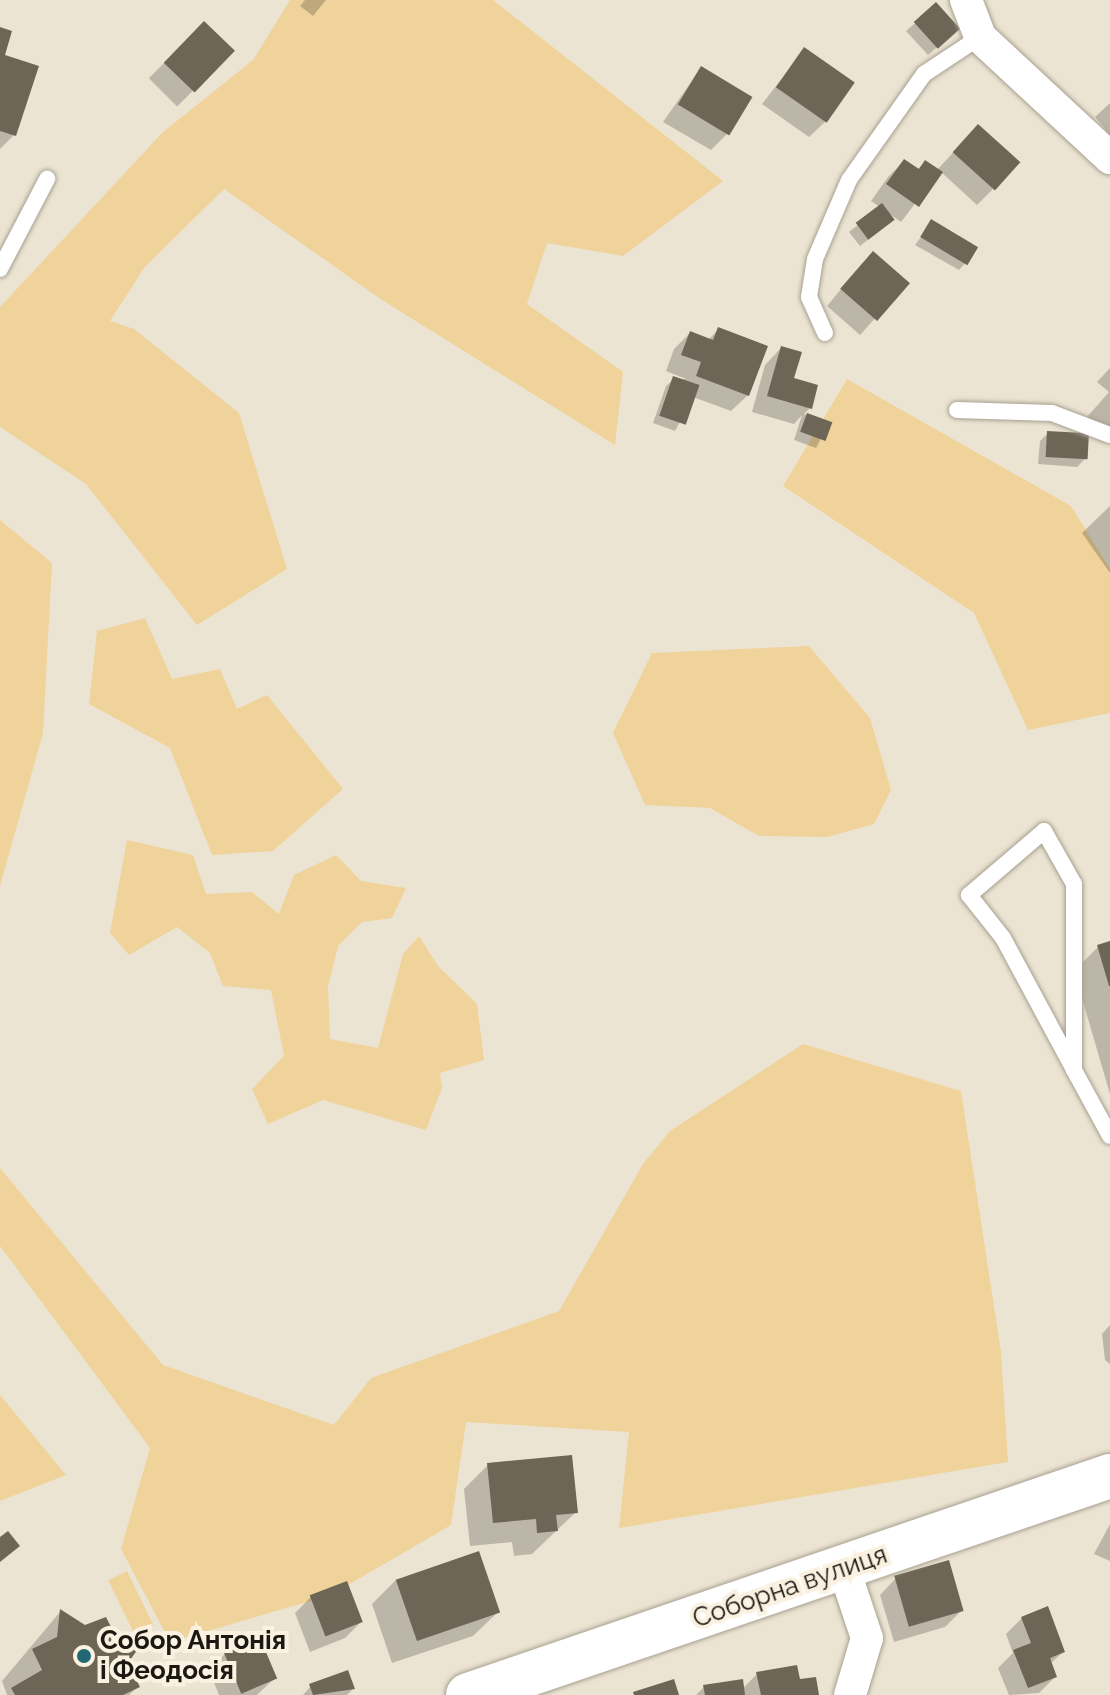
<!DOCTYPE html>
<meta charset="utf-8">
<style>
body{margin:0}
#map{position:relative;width:1110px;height:1695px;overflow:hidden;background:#ece4d3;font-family:Raleway,sans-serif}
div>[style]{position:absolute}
.green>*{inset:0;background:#efd39a;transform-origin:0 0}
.shadow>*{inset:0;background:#0003;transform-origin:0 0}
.building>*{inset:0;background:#6d6657;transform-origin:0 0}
.roads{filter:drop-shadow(0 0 2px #a8a090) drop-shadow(0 0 2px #a8a090)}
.service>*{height:16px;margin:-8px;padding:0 8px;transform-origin:8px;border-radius:8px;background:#fff}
.minor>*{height:32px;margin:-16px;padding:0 16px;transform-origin:16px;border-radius:16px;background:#fff}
.secondary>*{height:44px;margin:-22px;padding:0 22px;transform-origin:22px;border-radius:22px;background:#fff}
.dots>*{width:22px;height:22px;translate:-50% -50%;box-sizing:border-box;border:4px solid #faf1e0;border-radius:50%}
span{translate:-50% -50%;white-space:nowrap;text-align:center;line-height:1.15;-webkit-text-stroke:8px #faf1e0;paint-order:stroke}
.street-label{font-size:26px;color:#1c1913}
.poi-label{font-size:26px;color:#1c1913;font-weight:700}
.left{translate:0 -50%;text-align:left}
</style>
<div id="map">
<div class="green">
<i style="clip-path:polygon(290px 0,493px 0,723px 181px,623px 256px,547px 243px,527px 304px,623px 372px,615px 445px,382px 300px,224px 189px,144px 268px,110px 321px,134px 329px,239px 413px,287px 569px,197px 625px,86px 484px,0 427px,0 307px,163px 132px,253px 60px)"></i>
<i style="clip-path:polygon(847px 379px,1071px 506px,1110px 569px,1110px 713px,1028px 730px,974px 613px,783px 486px)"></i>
<i style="clip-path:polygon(0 520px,52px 563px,43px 733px,0 886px)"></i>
<i style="clip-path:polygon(145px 618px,172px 679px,220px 669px,237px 709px,267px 695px,343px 789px,273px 851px,212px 855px,170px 748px,89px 704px,97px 631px)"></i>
<i style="clip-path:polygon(809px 646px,870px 718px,891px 790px,874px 824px,827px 837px,759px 836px,710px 808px,645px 805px,613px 733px,652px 653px)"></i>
<i style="clip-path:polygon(127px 840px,193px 855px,206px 894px,252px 892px,279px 914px,294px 875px,336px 855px,361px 881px,406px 888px,392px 918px,362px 922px,338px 946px,328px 986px,330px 1039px,378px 1048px,403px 954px,419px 936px,438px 966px,477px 1004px,484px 1060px,440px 1073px,442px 1088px,426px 1130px,323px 1100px,268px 1124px,252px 1089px,284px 1056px,271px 990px,223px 986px,210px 953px,177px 927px,129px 955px,110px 933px)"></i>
<i style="clip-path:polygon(803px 1044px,961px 1091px,1001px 1352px,1008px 1462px,619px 1528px,629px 1432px,466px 1422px,451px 1525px,331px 1595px,170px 1642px,121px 1549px,150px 1448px,0 1246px,0 1168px,163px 1365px,334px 1425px,371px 1378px,559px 1311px,643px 1164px,670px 1131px)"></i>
<i style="clip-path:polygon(0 1395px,66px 1475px,0 1501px)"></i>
<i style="left:127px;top:1571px;width:59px;height:21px;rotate:64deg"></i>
</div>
<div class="shadow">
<i style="clip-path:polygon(305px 0,326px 0,313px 16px,300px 6px)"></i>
<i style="clip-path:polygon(936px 5px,950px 36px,928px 55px,906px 31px)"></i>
<i style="left:204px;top:23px;width:40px;height:78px;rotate:45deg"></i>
<i style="clip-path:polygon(0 29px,15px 134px,0 149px)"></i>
<i style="clip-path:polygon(804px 50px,826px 121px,809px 137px,762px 104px)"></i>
<i style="clip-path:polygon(701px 68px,727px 134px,711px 150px,663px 122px)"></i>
<i style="clip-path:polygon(1110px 103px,1110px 135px,1095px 117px)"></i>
<i style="clip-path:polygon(962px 143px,993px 189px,977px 205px,940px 171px,901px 222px,887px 212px,884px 227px,860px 246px,849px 232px,880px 207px,871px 201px,888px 177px,904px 161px,917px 170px,925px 162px,937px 170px)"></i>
<i style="clip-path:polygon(932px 222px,966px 262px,959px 270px,915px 245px)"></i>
<i style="clip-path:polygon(857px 270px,907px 283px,860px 335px,827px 306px)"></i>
<i style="clip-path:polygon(719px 329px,748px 395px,731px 411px,693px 397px,675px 431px,653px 423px,666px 386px,674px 379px,686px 379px,666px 371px,674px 349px,690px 333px,708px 340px)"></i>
<i style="clip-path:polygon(781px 348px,791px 380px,810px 408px,804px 414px,829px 423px,816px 448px,794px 440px,802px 415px,794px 424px,752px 412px,765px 365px)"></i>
<i style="clip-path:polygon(1110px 368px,1110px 431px,1107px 434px,1087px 417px,1109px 392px,1097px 382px)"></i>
<i style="clip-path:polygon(1048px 433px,1085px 459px,1077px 467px,1038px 464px,1040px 441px)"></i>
<i style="clip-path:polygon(1110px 506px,1110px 573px,1082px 533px)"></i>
<i style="clip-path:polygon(1110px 943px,1110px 1094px,1074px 971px,1098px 947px)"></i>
<i style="clip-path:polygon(1110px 1325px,1110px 1364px,1105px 1360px,1102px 1334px)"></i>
<i style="clip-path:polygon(488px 1465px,576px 1512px,532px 1554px,514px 1556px,512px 1542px,470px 1546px,464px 1489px)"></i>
<i style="clip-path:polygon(1110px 1524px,1110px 1561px,1094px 1554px)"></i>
<i style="clip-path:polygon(896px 1578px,961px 1611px,945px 1627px,894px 1642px,880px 1595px)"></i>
<i style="clip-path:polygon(396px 1580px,498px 1612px,473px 1636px,392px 1663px,372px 1604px)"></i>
<i style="clip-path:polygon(311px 1597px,361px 1622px,345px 1638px,310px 1652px,295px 1613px)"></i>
<i style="clip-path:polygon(60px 1612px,126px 1663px,138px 1686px,129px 1695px,7px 1695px,2px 1681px)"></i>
<i style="clip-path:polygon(1022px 1618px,1063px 1652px,1050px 1664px,1055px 1677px,1039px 1693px,1009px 1695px,998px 1668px,1013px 1653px,1006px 1634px)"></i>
<i style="clip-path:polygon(225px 1654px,275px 1678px,257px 1695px,219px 1695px,209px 1670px)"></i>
<i style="clip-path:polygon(757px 1674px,798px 1682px,817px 1695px,696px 1695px,704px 1687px,742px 1689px)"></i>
<i style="clip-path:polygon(311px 1686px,353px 1689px,347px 1695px,303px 1695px)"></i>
</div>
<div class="building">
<i style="left:936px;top:2px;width:36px;height:30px;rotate:48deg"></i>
<i style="left:204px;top:21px;width:43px;height:58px;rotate:44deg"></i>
<i style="clip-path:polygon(0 27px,12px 31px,5px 55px,39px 66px,16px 136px,0 131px)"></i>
<i style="left:804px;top:47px;width:62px;height:49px;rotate:35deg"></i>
<i style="left:701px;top:66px;width:60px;height:45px;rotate:31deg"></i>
<i style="left:978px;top:124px;width:57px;height:38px;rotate:42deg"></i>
<i style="clip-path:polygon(904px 159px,919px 169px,925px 160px,943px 172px,919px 207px,886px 184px)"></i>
<i style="left:882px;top:203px;width:21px;height:33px;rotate:53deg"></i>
<i style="left:931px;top:219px;width:55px;height:21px;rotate:31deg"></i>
<i style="left:873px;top:251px;width:49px;height:50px;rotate:41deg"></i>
<i style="clip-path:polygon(718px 327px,768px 346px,749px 396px,696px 376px,701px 362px,681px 355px,690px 331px,713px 340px)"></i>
<i style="clip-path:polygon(781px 346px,802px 352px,794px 378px,818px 385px,812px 409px,767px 396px)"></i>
<i style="left:673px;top:376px;width:28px;height:42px;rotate:19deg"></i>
<i style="left:807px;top:413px;width:27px;height:20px;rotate:20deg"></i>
<i style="left:1047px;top:431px;width:42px;height:26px;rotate:3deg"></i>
<i style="clip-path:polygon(1110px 941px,1110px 986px,1109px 986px,1097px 945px)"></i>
<i style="clip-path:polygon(572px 1455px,578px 1513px,556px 1515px,558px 1531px,537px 1533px,536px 1519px,493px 1523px,487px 1463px)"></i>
<i style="clip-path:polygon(8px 1531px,20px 1546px,0 1562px,0 1537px)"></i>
<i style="left:479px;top:1551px;width:65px;height:88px;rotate:71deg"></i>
<i style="left:949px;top:1560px;width:53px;height:57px;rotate:74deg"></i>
<i style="left:347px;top:1581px;width:44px;height:40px;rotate:69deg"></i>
<i style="clip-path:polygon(1048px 1606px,1065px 1652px,1050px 1658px,1057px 1677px,1028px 1688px,1013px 1650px,1031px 1643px,1021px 1617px)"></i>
<i style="clip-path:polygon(60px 1609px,85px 1625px,106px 1617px,118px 1641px,140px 1646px,128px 1663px,140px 1687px,123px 1695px,15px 1695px,11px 1688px,42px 1670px,32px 1649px,57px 1637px)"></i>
<i style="left:260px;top:1638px;width:44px;height:39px;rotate:67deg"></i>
<i style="clip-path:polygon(797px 1665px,800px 1679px,816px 1677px,819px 1695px,761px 1695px,756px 1672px)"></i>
<i style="clip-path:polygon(348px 1670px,355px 1689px,313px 1695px,309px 1684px)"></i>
<i style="clip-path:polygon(674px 1679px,679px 1695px,634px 1695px,633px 1692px)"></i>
<i style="clip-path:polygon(743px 1679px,745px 1695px,705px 1695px,703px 1685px)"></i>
</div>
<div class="roads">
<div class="service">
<i style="left:0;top:269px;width:102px;rotate:-62.4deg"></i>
<i style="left:825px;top:333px;width:39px;rotate:-114deg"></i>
<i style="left:809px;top:297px;width:38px;rotate:-81deg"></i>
<i style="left:815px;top:259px;width:86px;rotate:-66.7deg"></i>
<i style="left:849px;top:180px;width:130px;rotate:-54.7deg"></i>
<i style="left:924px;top:74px;width:67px;rotate:-33.5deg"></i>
<i style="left:957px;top:410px;width:95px;rotate:1.8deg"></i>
<i style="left:1052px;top:413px;width:62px;rotate:20.8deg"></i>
<i style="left:1074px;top:1070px;width:186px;rotate:-90deg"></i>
<i style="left:1074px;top:884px;width:61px;rotate:-119.5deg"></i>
<i style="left:1044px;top:831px;width:99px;rotate:139.5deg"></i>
<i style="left:969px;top:895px;width:55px;rotate:51.7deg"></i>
<i style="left:1003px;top:938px;width:150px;rotate:61.7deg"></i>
<i style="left:1074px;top:1070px;width:75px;rotate:61.4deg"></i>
</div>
<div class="minor">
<i style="left:966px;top:0;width:40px;rotate:69deg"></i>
<i style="left:980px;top:37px;width:178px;rotate:42.9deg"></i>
<i style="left:844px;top:1569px;width:73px;rotate:71.6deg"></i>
<i style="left:867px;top:1638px;width:59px;rotate:106.6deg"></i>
</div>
<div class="secondary">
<i style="left:468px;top:1695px;width:678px;rotate:-18.84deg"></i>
</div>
</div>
<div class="dots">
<i style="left:84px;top:1656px;background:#1f6874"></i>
</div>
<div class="street-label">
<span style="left:790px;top:1587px;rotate:-19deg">Соборна вулиця</span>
</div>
<div class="poi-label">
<span class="left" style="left:100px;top:1656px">Собор Антонія<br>і Феодосія</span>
</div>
</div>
